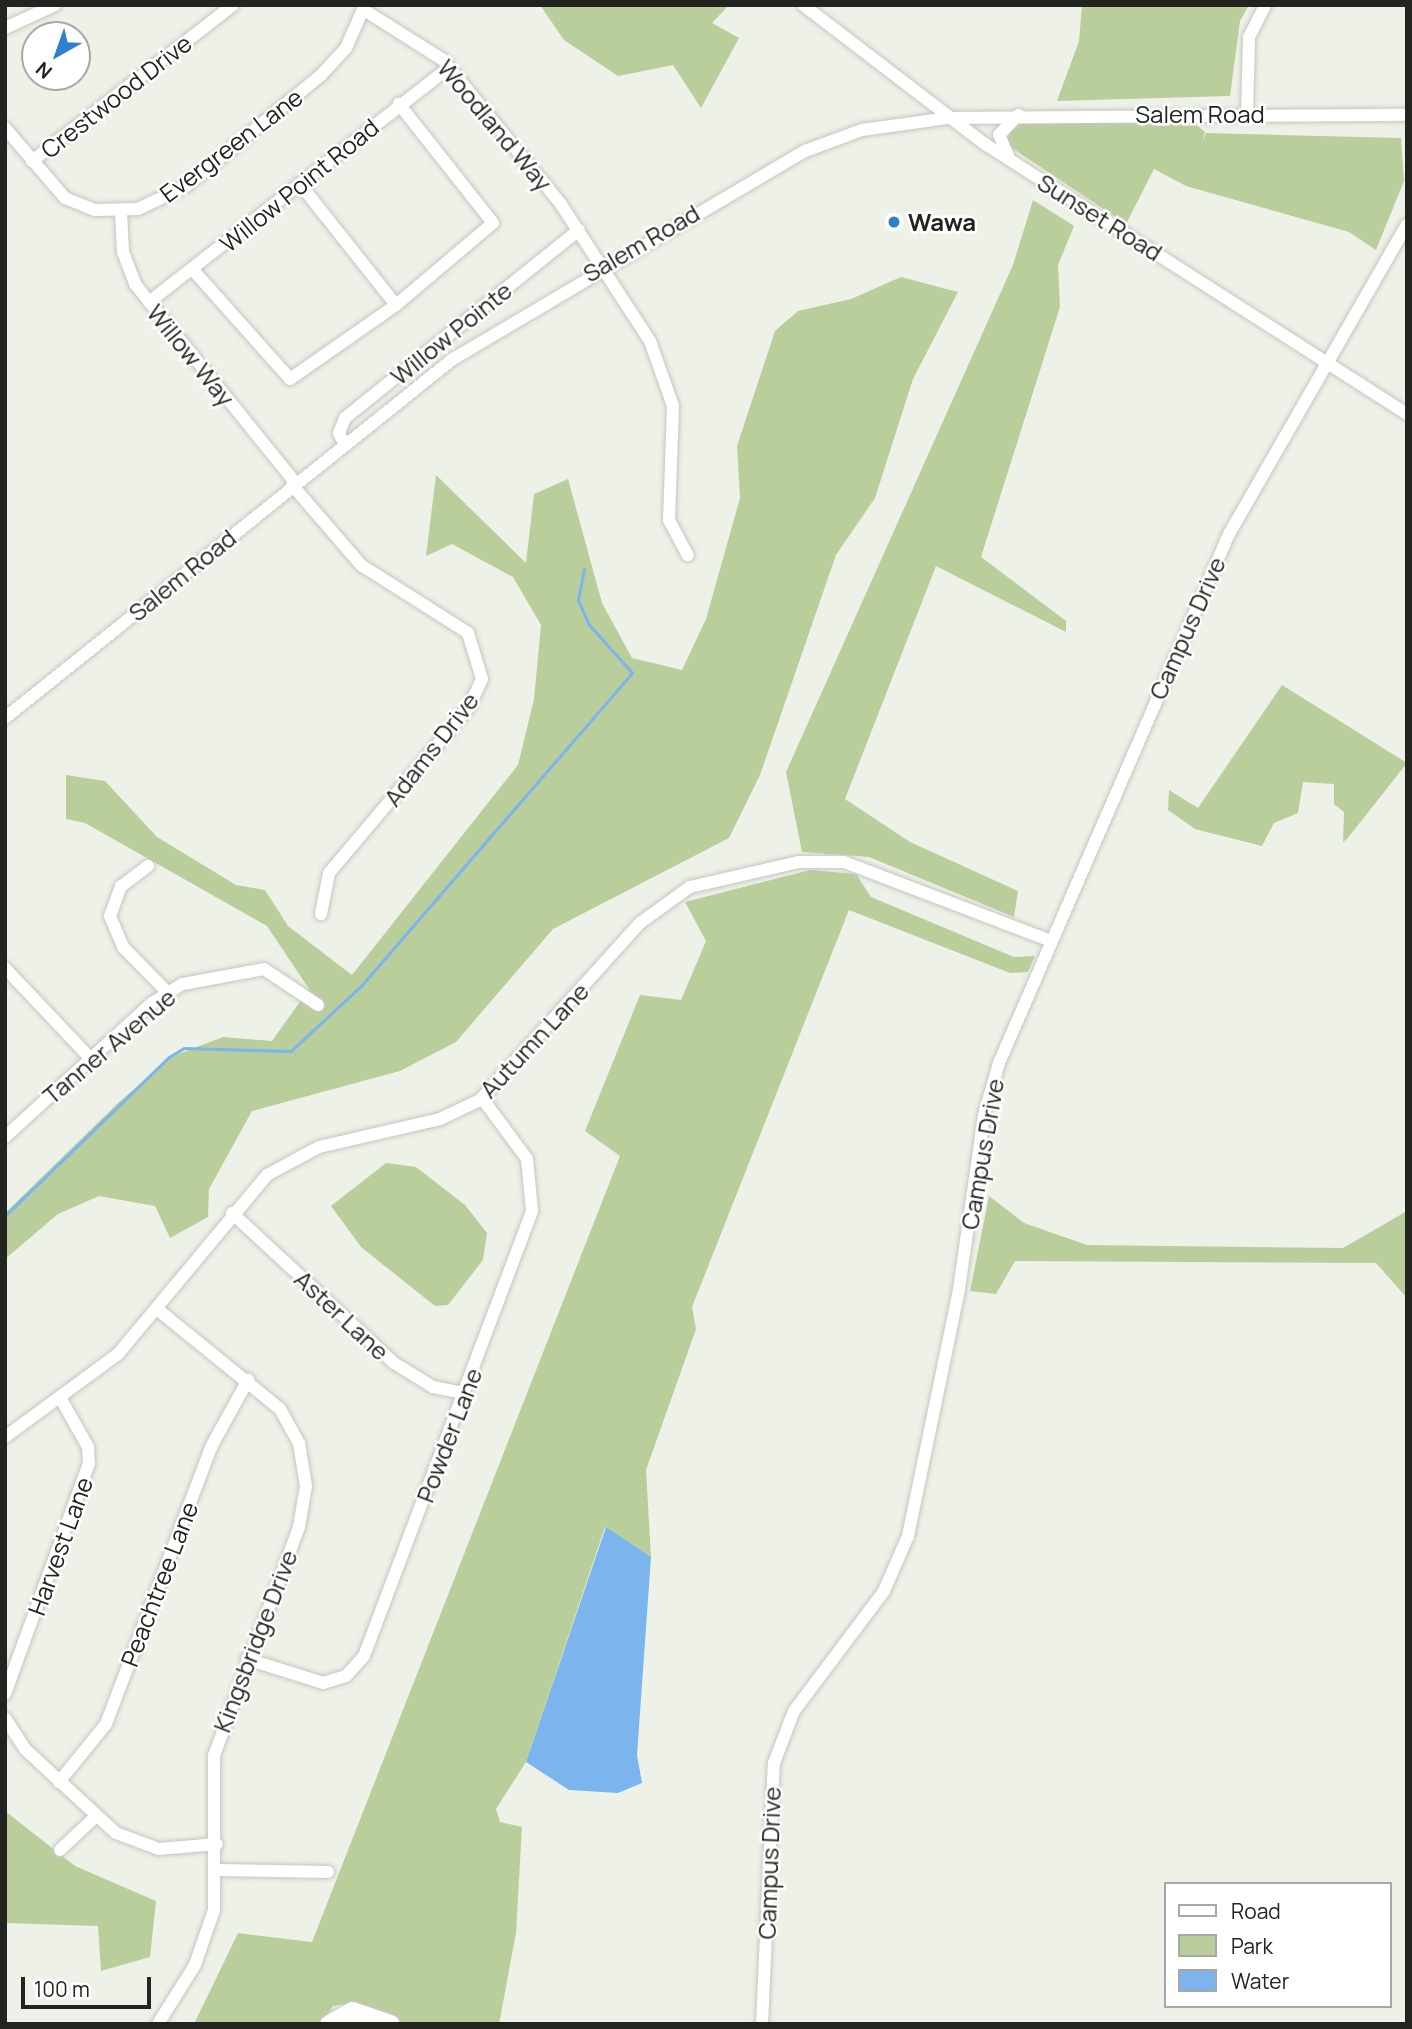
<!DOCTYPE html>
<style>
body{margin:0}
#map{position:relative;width:1412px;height:2029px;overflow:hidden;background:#edf1e8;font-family:Manrope,sans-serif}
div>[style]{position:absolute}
.green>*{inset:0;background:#bace9c}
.water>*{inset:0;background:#7cb4ee}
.stream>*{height:2.5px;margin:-1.25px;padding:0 1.25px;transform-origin:1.25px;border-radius:1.25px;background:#7cb4ee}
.roads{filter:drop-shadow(0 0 2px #c4c7bf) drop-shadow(0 0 2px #c4c7bf)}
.minor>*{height:12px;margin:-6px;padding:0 6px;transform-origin:6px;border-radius:6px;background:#fff}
.highway>*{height:19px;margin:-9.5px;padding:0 9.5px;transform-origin:9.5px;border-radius:9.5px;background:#fff}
.dots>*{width:19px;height:19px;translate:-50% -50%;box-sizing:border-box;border:4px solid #fff;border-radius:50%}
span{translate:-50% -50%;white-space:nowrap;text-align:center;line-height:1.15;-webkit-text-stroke:5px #fff;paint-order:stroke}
.street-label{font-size:24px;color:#222420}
.poi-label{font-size:24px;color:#222420;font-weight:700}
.left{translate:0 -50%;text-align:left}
.frame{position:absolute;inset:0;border:7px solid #222420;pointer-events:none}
.legend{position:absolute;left:1164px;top:1882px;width:228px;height:126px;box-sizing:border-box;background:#fff;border:2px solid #a7a7a6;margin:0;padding:9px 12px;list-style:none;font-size:21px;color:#222420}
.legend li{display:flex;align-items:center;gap:14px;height:35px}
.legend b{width:35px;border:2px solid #a7a7a6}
.north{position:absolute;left:21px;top:21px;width:70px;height:70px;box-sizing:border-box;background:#fff;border:2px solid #a7a7a6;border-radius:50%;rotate:220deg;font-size:19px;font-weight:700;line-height:28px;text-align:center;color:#222420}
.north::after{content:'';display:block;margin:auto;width:24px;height:32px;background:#2c80ce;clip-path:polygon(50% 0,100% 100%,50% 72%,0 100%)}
.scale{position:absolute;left:21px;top:1977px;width:130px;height:32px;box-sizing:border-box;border:4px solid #222420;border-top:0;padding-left:9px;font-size:21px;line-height:24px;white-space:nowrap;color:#222420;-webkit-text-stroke:5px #fff;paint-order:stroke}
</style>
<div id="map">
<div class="green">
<i style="clip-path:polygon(540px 5px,729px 5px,712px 23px,739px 38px,701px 108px,673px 65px,618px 76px,564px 40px)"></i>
<i style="clip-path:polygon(1082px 5px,1249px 5px,1240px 21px,1230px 96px,1057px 101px,1079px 41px)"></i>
<i style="clip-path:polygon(1191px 120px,1205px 132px,1202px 143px,1206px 133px,1401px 138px,1404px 181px,1376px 250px,1349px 232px,1186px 186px,1154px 169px,1126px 224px,1006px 144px,1013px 123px)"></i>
<i style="clip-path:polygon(1033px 200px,1074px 226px,1058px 265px,1060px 307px,981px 557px,1066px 621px,1066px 632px,936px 566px,845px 799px,910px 842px,1018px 891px,1014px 917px,869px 857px,802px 852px,786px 772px,1013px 265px)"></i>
<i style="clip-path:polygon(901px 277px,958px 292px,913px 379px,875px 498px,836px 555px,760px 775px,729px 838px,553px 929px,456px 1042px,400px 1071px,252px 1111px,209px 1189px,208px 1217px,170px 1238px,155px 1206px,99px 1196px,58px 1214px,5px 1259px,5px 1213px,119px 1102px,173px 1056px,223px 1037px,272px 1041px,309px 989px,267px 926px,85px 823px,66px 819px,66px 775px,105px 781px,157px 837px,236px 885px,265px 890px,288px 926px,352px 975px,518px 765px,534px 699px,541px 625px,513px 577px,452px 544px,426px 556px,436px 475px,526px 563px,534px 494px,568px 479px,602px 603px,632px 658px,682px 670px,706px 619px,740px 498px,737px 446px,775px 331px,798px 311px,851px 299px)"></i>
<i style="clip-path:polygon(1282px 685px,1407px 763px,1347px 839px,1343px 842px,1344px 812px,1334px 804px,1334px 784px,1303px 782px,1298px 813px,1274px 823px,1262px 846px,1195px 829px,1168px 810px,1169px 790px,1198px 808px)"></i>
<i style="clip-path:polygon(810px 870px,856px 874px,871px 897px,1014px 957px,1035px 956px,1028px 972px,1010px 973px,849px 910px,692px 1307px,696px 1329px,646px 1470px,651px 1557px,605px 1527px,526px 1762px,496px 1809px,500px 1822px,522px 1827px,516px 1933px,499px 2024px,403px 2024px,352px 2003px,333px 2006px,321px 2024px,194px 2024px,238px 1933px,312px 1942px,620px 1156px,585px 1131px,640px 995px,681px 1000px,706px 941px,685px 902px)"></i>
<i style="clip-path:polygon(386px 1163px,416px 1167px,465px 1205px,487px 1233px,483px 1260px,448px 1305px,435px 1306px,361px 1247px,331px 1206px)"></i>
<i style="clip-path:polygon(989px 1196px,1024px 1223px,1087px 1245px,1343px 1248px,1407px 1211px,1407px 1298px,1376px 1263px,1015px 1261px,996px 1294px,970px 1291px)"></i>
<i style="clip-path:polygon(5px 1811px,75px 1866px,156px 1901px,150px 1957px,101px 1971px,98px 1926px,5px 1923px)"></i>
</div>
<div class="water">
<i style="clip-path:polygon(606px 1527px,651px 1557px,637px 1755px,642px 1783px,618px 1793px,569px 1790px,526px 1762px)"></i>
</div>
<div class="stream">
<i style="left:5px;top:1216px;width:228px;rotate:-44.1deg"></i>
<i style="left:169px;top:1057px;width:17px;rotate:-31deg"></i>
<i style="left:184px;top:1048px;width:107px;rotate:1.6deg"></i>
<i style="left:291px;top:1051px;width:96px;rotate:-42.9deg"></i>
<i style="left:361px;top:986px;width:414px;rotate:-49.1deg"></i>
<i style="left:632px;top:673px;width:64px;rotate:-131.9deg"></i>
<i style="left:589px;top:625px;width:27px;rotate:-114deg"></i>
<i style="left:578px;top:600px;width:31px;rotate:-79deg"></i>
</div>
<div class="roads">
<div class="minor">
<i style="left:803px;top:5px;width:229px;rotate:37.4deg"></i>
<i style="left:985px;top:144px;width:501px;rotate:32.61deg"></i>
<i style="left:364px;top:10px;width:93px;rotate:32.3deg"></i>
<i style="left:443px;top:60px;width:185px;rotate:50.7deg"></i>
<i style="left:560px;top:203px;width:165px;rotate:56.9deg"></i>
<i style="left:650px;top:341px;width:69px;rotate:70.5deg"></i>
<i style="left:673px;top:406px;width:114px;rotate:92deg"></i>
<i style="left:669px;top:520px;width:40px;rotate:62deg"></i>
<i style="left:5px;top:28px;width:55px;rotate:-24.7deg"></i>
<i style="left:1247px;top:115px;width:78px;rotate:-88.5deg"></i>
<i style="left:1249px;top:37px;width:36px;rotate:-63deg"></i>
<i style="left:5px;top:128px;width:92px;rotate:49.4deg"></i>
<i style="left:65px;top:198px;width:32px;rotate:22deg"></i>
<i style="left:95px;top:210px;width:43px;rotate:-1.3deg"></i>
<i style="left:138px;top:209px;width:53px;rotate:-25.6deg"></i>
<i style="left:186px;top:186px;width:175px;rotate:-39.4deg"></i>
<i style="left:321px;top:75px;width:37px;rotate:-47deg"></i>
<i style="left:346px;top:48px;width:47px;rotate:-66.2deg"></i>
<i style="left:1009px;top:158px;width:25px;rotate:-113deg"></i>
<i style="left:999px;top:135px;width:28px;rotate:-46deg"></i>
<i style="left:32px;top:161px;width:254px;rotate:-37.8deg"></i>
<i style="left:300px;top:184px;width:154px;rotate:51.6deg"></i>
<i style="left:121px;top:212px;width:40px;rotate:87.1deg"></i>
<i style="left:123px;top:252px;width:34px;rotate:69deg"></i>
<i style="left:135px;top:284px;width:255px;rotate:51.1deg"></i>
<i style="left:193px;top:270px;width:146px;rotate:48.3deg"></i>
<i style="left:290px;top:379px;width:129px;rotate:-34.9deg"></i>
<i style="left:396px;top:305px;width:127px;rotate:-40.2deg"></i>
<i style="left:493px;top:223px;width:152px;rotate:-128.3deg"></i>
<i style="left:149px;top:302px;width:380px;rotate:-38deg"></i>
<i style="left:344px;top:443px;width:11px;rotate:-117deg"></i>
<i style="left:339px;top:433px;width:16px;rotate:-68deg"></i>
<i style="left:345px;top:418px;width:300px;rotate:-38.8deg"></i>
<i style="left:292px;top:485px;width:106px;rotate:49.2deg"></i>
<i style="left:361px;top:565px;width:127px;rotate:32.4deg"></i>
<i style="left:468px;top:633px;width:48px;rotate:73.1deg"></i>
<i style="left:482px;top:679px;width:31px;rotate:115deg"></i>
<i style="left:469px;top:707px;width:217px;rotate:130.1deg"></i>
<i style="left:329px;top:873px;width:42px;rotate:101deg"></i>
<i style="left:5px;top:718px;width:574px;rotate:-38.71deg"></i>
<i style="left:453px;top:359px;width:409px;rotate:-30.6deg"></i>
<i style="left:805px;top:151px;width:61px;rotate:-20.2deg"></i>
<i style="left:862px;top:130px;width:88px;rotate:-7.9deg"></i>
<i style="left:949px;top:118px;width:458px;rotate:-0.4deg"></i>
<i style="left:148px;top:866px;width:34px;rotate:143deg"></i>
<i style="left:121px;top:886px;width:32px;rotate:110deg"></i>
<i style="left:110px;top:916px;width:34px;rotate:67deg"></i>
<i style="left:123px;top:947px;width:63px;rotate:45.6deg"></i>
<i style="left:5px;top:968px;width:125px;rotate:46.6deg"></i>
<i style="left:5px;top:1137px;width:199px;rotate:-42.4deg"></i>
<i style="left:152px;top:1003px;width:36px;rotate:-32deg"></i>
<i style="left:183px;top:984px;width:82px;rotate:-10.5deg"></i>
<i style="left:264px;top:969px;width:65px;rotate:33.7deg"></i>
<i style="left:232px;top:1213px;width:221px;rotate:42.8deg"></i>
<i style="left:394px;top:1363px;width:46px;rotate:31.6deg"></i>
<i style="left:433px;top:1387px;width:32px;rotate:11deg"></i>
<i style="left:157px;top:1309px;width:159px;rotate:39.1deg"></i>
<i style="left:280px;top:1409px;width:39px;rotate:61deg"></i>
<i style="left:299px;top:1443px;width:44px;rotate:80.8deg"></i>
<i style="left:306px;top:1486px;width:42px;rotate:99.7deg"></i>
<i style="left:299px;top:1527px;width:243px;rotate:110.4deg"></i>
<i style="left:214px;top:1755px;width:155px;rotate:90deg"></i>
<i style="left:214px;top:1910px;width:58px;rotate:109.1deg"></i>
<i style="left:195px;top:1965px;width:70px;rotate:122.1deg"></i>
<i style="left:5px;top:1437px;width:140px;rotate:-36.3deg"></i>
<i style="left:118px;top:1354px;width:233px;rotate:-50.2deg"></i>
<i style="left:267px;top:1175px;width:59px;rotate:-28.3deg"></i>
<i style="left:319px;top:1147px;width:124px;rotate:-13deg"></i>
<i style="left:440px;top:1119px;width:44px;rotate:-25.4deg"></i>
<i style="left:480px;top:1100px;width:239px;rotate:-47.9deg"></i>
<i style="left:640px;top:923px;width:62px;rotate:-35.8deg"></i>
<i style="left:690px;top:887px;width:111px;rotate:-13deg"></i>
<i style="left:798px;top:862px;width:46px"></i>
<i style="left:844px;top:862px;width:222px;rotate:20.9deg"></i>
<i style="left:247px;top:1659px;width:80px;rotate:17.5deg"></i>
<i style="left:323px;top:1683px;width:24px;rotate:-17deg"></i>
<i style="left:346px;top:1676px;width:27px;rotate:-48deg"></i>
<i style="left:364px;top:1656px;width:476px;rotate:-69.3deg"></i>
<i style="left:532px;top:1211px;width:52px;rotate:-95.5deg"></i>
<i style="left:527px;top:1159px;width:76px;rotate:-126.4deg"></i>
<i style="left:5px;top:1694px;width:246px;rotate:-70deg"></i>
<i style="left:89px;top:1463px;width:16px;rotate:-94deg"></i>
<i style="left:88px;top:1447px;width:55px;rotate:-119.4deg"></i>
<i style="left:5px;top:1718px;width:38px;rotate:57deg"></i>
<i style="left:26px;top:1750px;width:122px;rotate:42.7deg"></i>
<i style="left:116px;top:1833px;width:46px;rotate:20.4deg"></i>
<i style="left:159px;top:1849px;width:58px;rotate:-4.9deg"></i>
<i style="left:59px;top:1782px;width:75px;rotate:-51deg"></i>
<i style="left:106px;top:1724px;width:296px;rotate:-69.2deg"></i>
<i style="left:211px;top:1447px;width:77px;rotate:-61.1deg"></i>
<i style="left:60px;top:1850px;width:48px;rotate:-43.3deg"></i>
<i style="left:218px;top:1870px;width:110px;rotate:1deg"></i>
<i style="left:762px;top:2024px;width:261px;rotate:-87.4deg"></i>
<i style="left:774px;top:1763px;width:56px;rotate:-69deg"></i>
<i style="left:794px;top:1711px;width:150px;rotate:-53.1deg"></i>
<i style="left:884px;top:1591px;width:60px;rotate:-66.4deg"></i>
<i style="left:908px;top:1536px;width:252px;rotate:-78.3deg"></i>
<i style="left:959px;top:1289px;width:176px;rotate:-81.8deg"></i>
<i style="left:984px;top:1115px;width:54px;rotate:-73.9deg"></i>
<i style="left:999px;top:1063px;width:577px;rotate:-66.5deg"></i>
<i style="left:1229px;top:534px;width:357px;rotate:-60.1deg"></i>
</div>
<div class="highway">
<i style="left:329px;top:2024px;width:26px;rotate:-29deg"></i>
<i style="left:352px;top:2011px;width:40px;rotate:18.9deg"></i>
</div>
</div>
<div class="dots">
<i style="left:894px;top:222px;background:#2c80ce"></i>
</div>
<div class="street-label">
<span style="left:116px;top:96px;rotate:-38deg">Crestwood Drive</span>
<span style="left:1200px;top:114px">Salem Road</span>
<span style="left:495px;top:125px;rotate:50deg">Woodland Way</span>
<span style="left:231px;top:145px;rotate:-37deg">Evergreen Lane</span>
<span style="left:299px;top:185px;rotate:-39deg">Willow Point Road</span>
<span style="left:1100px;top:217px;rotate:32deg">Sunset Road</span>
<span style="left:641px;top:243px;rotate:-30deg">Salem Road</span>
<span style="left:451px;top:333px;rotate:-39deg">Willow Pointe</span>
<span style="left:191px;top:355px;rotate:51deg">Willow Way</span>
<span style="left:182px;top:575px;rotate:-39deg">Salem Road</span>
<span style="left:1187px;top:628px;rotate:-66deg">Campus Drive</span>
<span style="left:431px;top:749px;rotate:-52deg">Adams Drive</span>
<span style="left:534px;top:1040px;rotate:-47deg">Autumn Lane</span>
<span style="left:109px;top:1046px;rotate:-40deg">Tanner Avenue</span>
<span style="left:982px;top:1154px;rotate:-80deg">Campus Drive</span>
<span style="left:342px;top:1315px;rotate:43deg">Aster Lane</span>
<span style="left:449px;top:1435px;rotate:-69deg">Powder Lane</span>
<span style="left:60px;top:1546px;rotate:-70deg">Harvest Lane</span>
<span style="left:159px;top:1584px;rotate:-69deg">Peachtree Lane</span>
<span style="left:255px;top:1641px;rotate:-69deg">Kingsbridge Drive</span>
<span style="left:769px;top:1863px;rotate:-88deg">Campus Drive</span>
</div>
<div class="poi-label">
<span class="left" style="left:908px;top:222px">Wawa</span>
</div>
<div class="frame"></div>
<ul class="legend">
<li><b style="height:9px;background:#fff"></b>Road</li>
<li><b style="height:19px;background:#bace9c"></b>Park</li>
<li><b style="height:19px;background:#7cb4ee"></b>Water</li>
</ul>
<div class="north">N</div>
<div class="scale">100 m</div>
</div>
